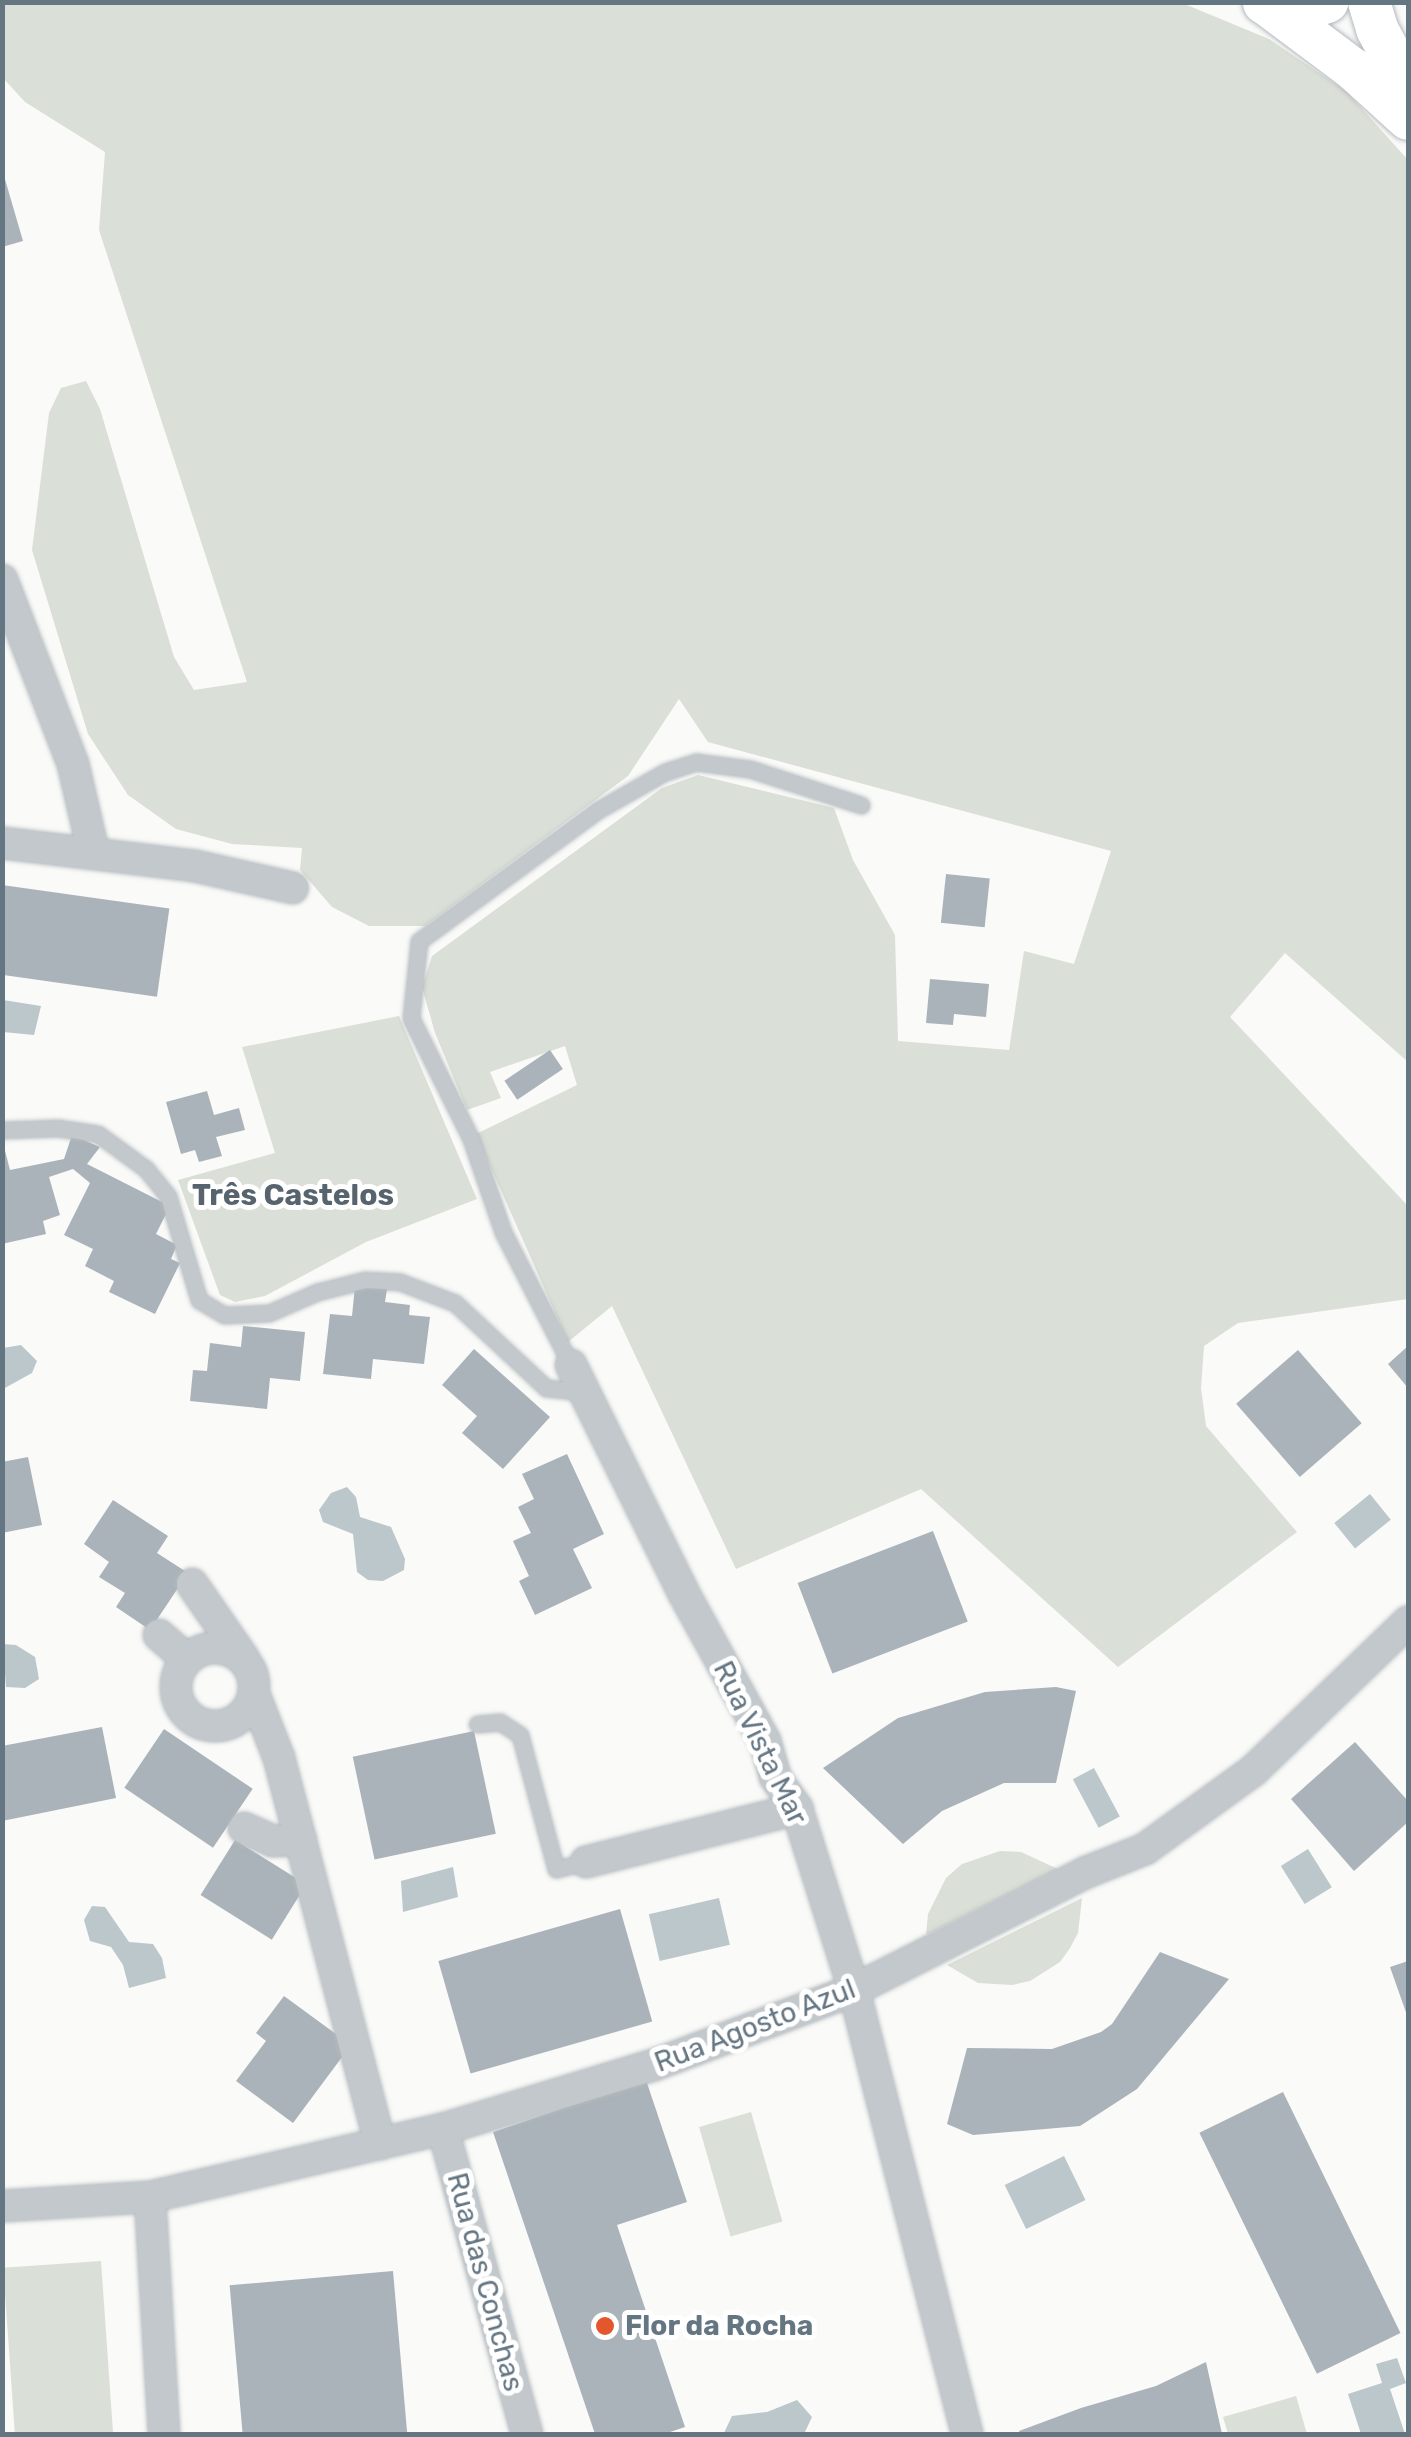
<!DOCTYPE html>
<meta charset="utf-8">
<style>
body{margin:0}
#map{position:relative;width:1411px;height:2437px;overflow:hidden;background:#fafaf8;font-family:Rubik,sans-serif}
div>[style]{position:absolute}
.green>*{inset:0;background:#dadfd7;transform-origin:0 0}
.water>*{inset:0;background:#bbc7cb;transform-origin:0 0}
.building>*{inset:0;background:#aab3b9;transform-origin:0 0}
.roads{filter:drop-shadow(0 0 2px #b3babf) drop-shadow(0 0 2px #b3babf)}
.lane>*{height:15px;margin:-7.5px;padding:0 7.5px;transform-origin:7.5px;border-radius:7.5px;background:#c3c8cc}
.street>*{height:30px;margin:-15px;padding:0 15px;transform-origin:15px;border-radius:15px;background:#c3c8cc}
.street>.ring{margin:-15px;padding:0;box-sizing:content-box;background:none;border:30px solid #c3c8cc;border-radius:50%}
.secondary>*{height:42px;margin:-21px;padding:0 21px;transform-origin:21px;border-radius:21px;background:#fff}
.dots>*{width:28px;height:28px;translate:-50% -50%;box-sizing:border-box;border:5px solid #fff;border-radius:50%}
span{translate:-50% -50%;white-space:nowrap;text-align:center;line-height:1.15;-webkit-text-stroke:10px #fff;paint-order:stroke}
.street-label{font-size:28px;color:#657683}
.poi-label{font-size:28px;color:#657683;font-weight:700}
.left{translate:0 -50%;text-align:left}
.neighbourhood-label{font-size:30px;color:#57646e;font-weight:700}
.frame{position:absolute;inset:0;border:5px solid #657683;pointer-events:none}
</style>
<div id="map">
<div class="green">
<i style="clip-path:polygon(3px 3px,1182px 3px,1269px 39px,1346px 91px,1408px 160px,1408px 1062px,1285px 953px,1230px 1017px,1408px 1206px,1408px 1299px,1238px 1323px,1204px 1346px,1201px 1388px,1206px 1426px,1297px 1532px,1118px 1667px,921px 1489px,736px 1569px,612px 1306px,568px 1342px,476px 1134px,577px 1085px,565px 1046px,490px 1072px,501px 1098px,467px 1110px,435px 1033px,422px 987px,432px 956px,662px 788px,698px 775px,834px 808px,853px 860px,895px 935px,898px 1041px,1009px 1050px,1024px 951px,1074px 964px,1111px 851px,708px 742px,679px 699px,628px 776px,425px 926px,369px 926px,332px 907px,300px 870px,302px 848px,232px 844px,176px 829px,128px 795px,88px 734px,32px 550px,49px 413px,61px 388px,86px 381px,100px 409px,174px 657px,194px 690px,247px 682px,99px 230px,105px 152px,25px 102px,3px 78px)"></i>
<i style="clip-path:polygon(399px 1016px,477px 1199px,366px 1242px,265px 1296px,235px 1302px,220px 1295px,178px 1180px,275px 1153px,242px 1047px)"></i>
<i style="clip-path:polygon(1000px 1851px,1021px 1852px,1058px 1869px,926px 1935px,928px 1914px,946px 1878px,962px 1864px)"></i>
<i style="clip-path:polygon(1082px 1898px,1078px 1933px,1070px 1948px,1060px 1962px,1030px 1981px,1012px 1985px,978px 1983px,947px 1965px)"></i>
<i style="left:751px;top:2112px;width:114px;height:54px;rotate:74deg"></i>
<i style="left:101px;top:2261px;width:173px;height:98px;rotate:86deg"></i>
<i style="clip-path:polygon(1296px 2396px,1307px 2434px,1228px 2434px,1223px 2417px)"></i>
</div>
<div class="water">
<i style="clip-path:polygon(3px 1000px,41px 1006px,34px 1035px,3px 1032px)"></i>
<i style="clip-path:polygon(21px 1345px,37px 1361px,32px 1373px,3px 1389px,3px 1348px)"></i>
<i style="clip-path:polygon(347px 1487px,356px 1497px,360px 1517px,391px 1527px,405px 1559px,404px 1570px,383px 1581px,368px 1580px,357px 1572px,353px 1534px,323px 1522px,319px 1510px,331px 1493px)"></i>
<i style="left:1370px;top:1494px;width:33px;height:46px;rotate:51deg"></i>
<i style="clip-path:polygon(3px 1644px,16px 1645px,35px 1657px,39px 1679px,25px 1688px,6px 1687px)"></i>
<i style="left:1094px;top:1768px;width:55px;height:24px;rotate:62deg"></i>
<i style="left:1308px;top:1849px;width:45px;height:32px;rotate:58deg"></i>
<i style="clip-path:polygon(453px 1867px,458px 1897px,403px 1912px,401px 1881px)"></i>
<i style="left:719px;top:1898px;width:48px;height:72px;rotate:77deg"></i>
<i style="clip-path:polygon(92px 1906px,105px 1907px,129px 1942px,153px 1944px,162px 1958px,166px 1978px,129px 1988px,123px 1965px,111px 1947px,90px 1941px,84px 1920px)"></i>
<i style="left:1064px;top:2156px;width:49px;height:66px;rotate:64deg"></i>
<i style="clip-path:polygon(1397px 2358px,1406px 2383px,1390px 2389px,1405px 2434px,1361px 2434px,1348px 2394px,1382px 2383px,1376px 2364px)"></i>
<i style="clip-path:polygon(797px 2400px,812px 2417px,804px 2434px,724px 2433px,732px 2416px,767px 2412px)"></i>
</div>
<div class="building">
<i style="clip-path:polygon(2px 169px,23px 241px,2px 247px)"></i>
<i style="left:946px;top:874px;width:44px;height:49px;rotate:6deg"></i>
<i style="left:2px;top:885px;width:169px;height:89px;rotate:8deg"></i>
<i style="clip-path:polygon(930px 979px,989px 984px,986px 1017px,954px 1014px,953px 1025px,926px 1023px)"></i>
<i style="left:550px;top:1050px;width:23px;height:55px;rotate:56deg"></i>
<i style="clip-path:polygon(207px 1091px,214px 1115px,239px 1108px,245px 1130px,216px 1137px,222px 1156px,199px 1162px,195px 1150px,181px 1154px,166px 1102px)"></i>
<i style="clip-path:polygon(72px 1135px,100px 1147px,87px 1164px,170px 1206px,156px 1234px,177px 1245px,171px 1259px,180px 1263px,155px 1314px,109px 1292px,114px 1281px,85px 1266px,93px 1249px,64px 1235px,90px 1183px,73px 1169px,49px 1177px,60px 1215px,43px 1221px,46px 1234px,2px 1244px,2px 1139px,10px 1170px,64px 1159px)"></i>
<i style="clip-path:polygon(355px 1286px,387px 1289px,385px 1302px,410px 1305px,409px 1315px,430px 1317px,424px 1364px,373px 1359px,371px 1379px,323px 1374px,330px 1314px,352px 1316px)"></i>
<i style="clip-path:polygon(243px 1326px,305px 1332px,300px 1381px,270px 1378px,267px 1409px,190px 1401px,193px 1370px,207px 1371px,210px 1343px,241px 1347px)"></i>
<i style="clip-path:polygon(1408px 1346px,1408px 1388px,1388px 1364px)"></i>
<i style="clip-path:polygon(474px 1349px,550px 1417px,503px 1469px,462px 1433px,477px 1416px,442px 1385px)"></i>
<i style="left:1298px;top:1350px;width:97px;height:82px;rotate:49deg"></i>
<i style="clip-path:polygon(567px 1454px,604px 1534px,573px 1549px,592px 1588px,535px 1615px,519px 1581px,529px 1576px,513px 1541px,531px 1533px,518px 1507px,534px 1499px,522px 1474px)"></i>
<i style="clip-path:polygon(28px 1457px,42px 1525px,2px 1533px,2px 1462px)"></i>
<i style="clip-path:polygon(113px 1500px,168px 1536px,157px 1553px,188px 1573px,150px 1630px,116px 1607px,125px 1593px,99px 1577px,109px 1562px,84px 1544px)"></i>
<i style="left:933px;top:1531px;width:97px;height:145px;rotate:69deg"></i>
<i style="clip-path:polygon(1056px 1687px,1076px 1691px,1056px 1783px,1004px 1783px,942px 1811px,903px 1844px,823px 1768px,898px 1718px,985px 1692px)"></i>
<i style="clip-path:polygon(102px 1727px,116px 1798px,2px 1821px,2px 1746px)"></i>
<i style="left:164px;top:1729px;width:107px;height:71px;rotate:34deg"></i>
<i style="left:474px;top:1731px;width:105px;height:124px;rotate:78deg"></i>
<i style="clip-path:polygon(1355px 1742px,1408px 1801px,1408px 1822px,1354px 1871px,1291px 1799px)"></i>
<i style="left:235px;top:1840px;width:84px;height:65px;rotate:32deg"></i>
<i style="left:620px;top:1909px;width:117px;height:189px;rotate:74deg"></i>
<i style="clip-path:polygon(1160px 1952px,1229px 1979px,1137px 2089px,1080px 2126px,973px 2135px,947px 2124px,967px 2048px,1052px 2049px,1101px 2032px,1112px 2024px)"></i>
<i style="clip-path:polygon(1408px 1961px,1408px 2018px,1390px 1967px)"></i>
<i style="clip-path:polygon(284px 1996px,351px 2045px,293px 2123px,236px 2081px,266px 2041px,256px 2033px)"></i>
<i style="clip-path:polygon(646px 2080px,687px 2202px,617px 2225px,685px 2427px,664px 2434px,595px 2434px,493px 2132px)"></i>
<i style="left:1283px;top:2092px;width:268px;height:93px;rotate:64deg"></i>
<i style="left:393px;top:2271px;width:164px;height:164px;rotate:85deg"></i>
<i style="clip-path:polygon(1206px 2362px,1222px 2434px,1020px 2434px,1019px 2431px,1081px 2408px,1156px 2386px)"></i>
</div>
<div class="roads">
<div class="lane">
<i style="left:2px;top:1130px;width:56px;rotate:-2deg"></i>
<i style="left:58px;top:1128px;width:40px;rotate:8.5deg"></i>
<i style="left:98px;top:1134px;width:59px;rotate:36.1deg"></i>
<i style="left:146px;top:1169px;width:35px;rotate:51deg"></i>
<i style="left:168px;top:1196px;width:109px;rotate:73.4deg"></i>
<i style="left:199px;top:1300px;width:29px;rotate:31deg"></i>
<i style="left:224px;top:1315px;width:45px;rotate:-2.5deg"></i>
<i style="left:269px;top:1313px;width:52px;rotate:-23.6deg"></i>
<i style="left:317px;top:1292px;width:49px;rotate:-14deg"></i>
<i style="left:365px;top:1280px;width:35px;rotate:3deg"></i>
<i style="left:400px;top:1282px;width:59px;rotate:20.9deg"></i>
<i style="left:455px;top:1303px;width:125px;rotate:43deg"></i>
<i style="left:546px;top:1388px;width:38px;rotate:6deg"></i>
<i style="left:571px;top:1365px;width:149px;rotate:-117.1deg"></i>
<i style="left:503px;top:1232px;width:98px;rotate:-109deg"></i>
<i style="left:471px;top:1139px;width:135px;rotate:-116.4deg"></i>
<i style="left:411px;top:1018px;width:77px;rotate:-84.1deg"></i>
<i style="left:419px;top:941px;width:222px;rotate:-36.2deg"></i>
<i style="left:598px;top:810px;width:77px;rotate:-29.6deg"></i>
<i style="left:665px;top:772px;width:33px;rotate:-18deg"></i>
<i style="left:696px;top:762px;width:54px;rotate:7.4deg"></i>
<i style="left:750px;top:769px;width:117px;rotate:18deg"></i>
<i style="left:477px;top:1724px;width:23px;rotate:-5deg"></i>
<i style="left:500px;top:1722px;width:24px;rotate:33deg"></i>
<i style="left:520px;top:1735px;width:139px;rotate:75deg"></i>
<i style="left:556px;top:1869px;width:31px;rotate:-13deg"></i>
</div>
<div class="street">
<i style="left:2px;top:580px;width:197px;rotate:68.9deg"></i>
<i style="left:73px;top:764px;width:92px;rotate:76.9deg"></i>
<i style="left:2px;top:843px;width:194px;rotate:6.8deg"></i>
<i style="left:195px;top:866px;width:100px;rotate:12.7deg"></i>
<i style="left:571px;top:1365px;width:253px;rotate:63.7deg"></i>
<i style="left:683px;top:1592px;width:170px;rotate:61.2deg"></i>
<i style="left:765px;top:1741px;width:37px;rotate:74deg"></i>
<i style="left:775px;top:1777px;width:39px;rotate:55deg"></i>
<i style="left:797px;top:1809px;width:190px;rotate:72.5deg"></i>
<i style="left:854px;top:1990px;width:458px;rotate:75.7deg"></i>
<i style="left:192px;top:1584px;width:91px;rotate:55.3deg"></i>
<i style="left:159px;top:1635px;width:37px;rotate:41deg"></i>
<i class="ring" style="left:176px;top:1648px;width:48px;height:48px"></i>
<i style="left:254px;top:1694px;width:69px;rotate:68.7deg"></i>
<i style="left:279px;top:1758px;width:399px;rotate:75.3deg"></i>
<i style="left:244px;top:1828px;width:32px;rotate:24deg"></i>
<i style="left:273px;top:1841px;width:28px;rotate:-2deg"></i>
<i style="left:586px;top:1862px;width:218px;rotate:-14.1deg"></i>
<i style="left:443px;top:2129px;width:316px;rotate:74.6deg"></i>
<i style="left:150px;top:2197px;width:237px;rotate:86.6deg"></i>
<i style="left:2px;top:2206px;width:148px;rotate:-3.5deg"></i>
<i style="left:150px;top:2197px;width:301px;rotate:-13.1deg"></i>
<i style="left:443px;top:2129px;width:220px;rotate:-16.9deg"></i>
<i style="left:654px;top:2065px;width:214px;rotate:-20.6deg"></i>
<i style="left:854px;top:1990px;width:261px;rotate:-26.9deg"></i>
<i style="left:1087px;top:1872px;width:62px;rotate:-21.6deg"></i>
<i style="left:1145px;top:1849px;width:135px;rotate:-35.9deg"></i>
<i style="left:1254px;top:1770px;width:214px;rotate:-43.9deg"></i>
</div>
<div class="secondary">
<i style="left:1369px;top:2px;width:28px;rotate:73deg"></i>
<i style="left:1377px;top:29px;width:66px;rotate:61.9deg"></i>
<i style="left:1264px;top:3px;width:38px;rotate:12deg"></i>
<i style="left:1301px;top:11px;width:28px;rotate:-19deg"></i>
<i style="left:1266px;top:4px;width:109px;rotate:36.8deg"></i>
<i style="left:1353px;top:69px;width:74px;rotate:42.3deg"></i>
</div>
</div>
<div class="dots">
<i style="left:605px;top:2326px;background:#e4572e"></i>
</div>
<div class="street-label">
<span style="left:760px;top:1743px;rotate:64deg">Rua Vista Mar</span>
<span style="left:755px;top:2026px;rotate:-21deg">Rua Agosto Azul</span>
<span style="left:485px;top:2282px;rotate:75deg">Rua das Conchas</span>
</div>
<div class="poi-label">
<span class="left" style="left:625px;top:2326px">Flor da Rocha</span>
</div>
<div class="neighbourhood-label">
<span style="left:293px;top:1195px">Três Castelos</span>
</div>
<div class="frame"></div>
</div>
